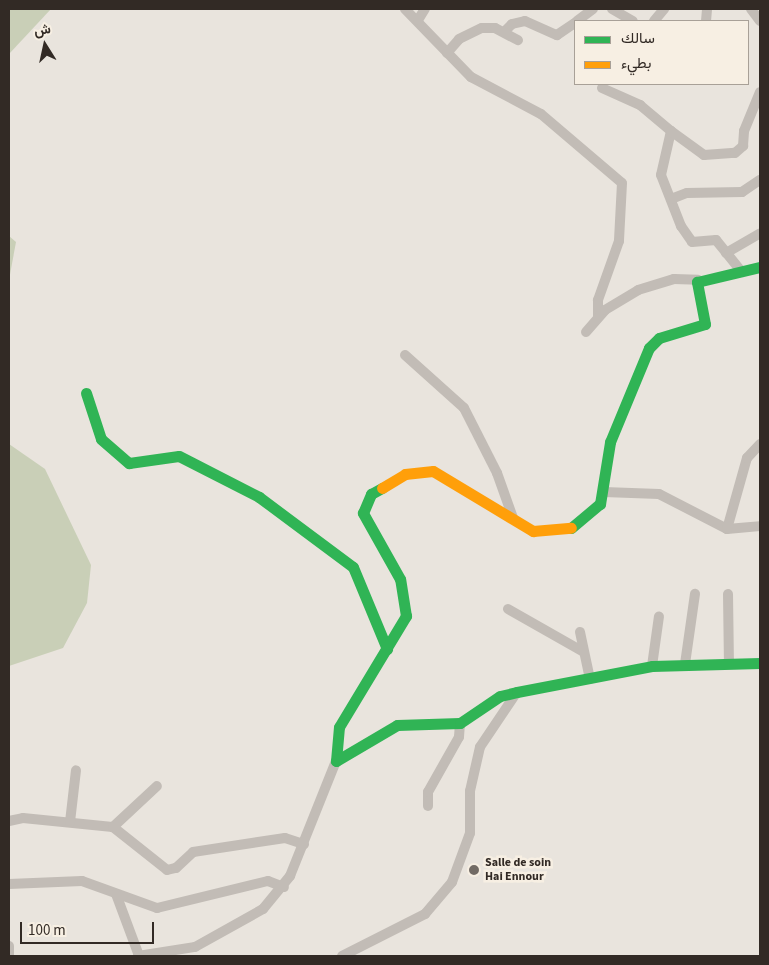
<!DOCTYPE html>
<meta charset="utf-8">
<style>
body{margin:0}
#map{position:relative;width:769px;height:965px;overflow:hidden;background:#e9e4dd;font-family:"Source Sans 3",Vazirmatn,sans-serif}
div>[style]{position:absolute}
.green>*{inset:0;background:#c9cfb7}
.street>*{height:10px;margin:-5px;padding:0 5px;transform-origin:5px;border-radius:5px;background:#c2bcb6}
.fast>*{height:11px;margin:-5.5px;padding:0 5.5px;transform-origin:5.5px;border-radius:5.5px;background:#30b455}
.slow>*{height:11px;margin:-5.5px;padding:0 5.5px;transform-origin:5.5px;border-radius:5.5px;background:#ff9f0a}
.dots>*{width:14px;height:14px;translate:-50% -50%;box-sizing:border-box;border:2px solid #f7efe3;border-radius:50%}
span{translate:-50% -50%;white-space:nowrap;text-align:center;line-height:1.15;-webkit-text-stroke:5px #f7efe3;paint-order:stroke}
.poi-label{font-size:12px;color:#322a25;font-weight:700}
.left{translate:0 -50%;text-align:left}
.frame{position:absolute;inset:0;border:10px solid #322a25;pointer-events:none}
.legend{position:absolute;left:574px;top:20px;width:175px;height:65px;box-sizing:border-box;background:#f7efe3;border:1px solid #a8a097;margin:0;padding:6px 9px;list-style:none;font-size:15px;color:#322a25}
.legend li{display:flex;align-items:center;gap:10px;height:25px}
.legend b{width:25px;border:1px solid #a8a097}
.north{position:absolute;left:20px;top:20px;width:50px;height:50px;-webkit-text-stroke:4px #f7efe3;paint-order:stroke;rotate:350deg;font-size:14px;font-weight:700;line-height:20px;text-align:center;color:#322a25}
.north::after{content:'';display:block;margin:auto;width:18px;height:22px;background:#322a25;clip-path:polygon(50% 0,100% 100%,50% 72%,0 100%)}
.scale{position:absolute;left:20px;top:922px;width:134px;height:22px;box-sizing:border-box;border:2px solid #322a25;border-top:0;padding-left:6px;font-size:15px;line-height:18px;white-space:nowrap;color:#322a25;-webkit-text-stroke:4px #f7efe3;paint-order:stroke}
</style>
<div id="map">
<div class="green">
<i style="clip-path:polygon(9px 9px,51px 9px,9px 54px)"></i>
<i style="clip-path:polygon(9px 236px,16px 242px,9px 280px)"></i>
<i style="clip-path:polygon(9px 444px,45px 469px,91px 565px,87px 603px,63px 648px,9px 666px)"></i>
</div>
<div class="street">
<i style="left:405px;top:9px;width:95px;rotate:45.9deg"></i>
<i style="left:471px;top:77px;width:79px;rotate:27.9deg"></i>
<i style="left:541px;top:114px;width:106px;rotate:40.4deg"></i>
<i style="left:622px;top:183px;width:58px;rotate:93deg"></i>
<i style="left:619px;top:241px;width:63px;rotate:109.6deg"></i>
<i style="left:598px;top:300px;width:17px;rotate:90deg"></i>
<i style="left:612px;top:9px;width:24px;rotate:30deg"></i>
<i style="left:751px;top:9px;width:15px;rotate:53deg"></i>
<i style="left:418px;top:20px;width:13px;rotate:-58deg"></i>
<i style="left:577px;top:21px;width:20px;rotate:-37deg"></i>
<i style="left:654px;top:21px;width:16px;rotate:-50deg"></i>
<i style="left:706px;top:21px;width:12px;rotate:-85deg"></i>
<i style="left:504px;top:32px;width:11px;rotate:-45deg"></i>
<i style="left:512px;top:24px;width:13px;rotate:-13deg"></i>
<i style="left:525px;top:21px;width:35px;rotate:24deg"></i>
<i style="left:557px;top:35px;width:22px;rotate:-34deg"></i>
<i style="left:447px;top:53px;width:18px;rotate:-49deg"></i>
<i style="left:459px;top:39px;width:25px;rotate:-26deg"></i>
<i style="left:482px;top:28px;width:13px"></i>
<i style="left:495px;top:28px;width:26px;rotate:28deg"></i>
<i style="left:602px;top:88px;width:42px;rotate:24.1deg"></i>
<i style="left:640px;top:105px;width:40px;rotate:40deg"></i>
<i style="left:671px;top:131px;width:45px;rotate:102.8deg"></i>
<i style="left:661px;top:175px;width:55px;rotate:68.6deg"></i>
<i style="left:681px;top:226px;width:19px;rotate:55deg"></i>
<i style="left:692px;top:242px;width:24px;rotate:-5deg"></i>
<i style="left:716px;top:240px;width:38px;rotate:51deg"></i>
<i style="left:671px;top:131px;width:41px;rotate:36deg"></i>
<i style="left:704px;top:155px;width:31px;rotate:-4deg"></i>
<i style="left:735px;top:153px;width:11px;rotate:-41deg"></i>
<i style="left:743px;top:146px;width:15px;rotate:-86deg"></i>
<i style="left:744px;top:131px;width:42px;rotate:-67.7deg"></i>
<i style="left:671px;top:199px;width:17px;rotate:-21deg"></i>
<i style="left:687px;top:193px;width:55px;rotate:-1deg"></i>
<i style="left:742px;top:192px;width:22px;rotate:-34deg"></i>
<i style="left:726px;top:253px;width:39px;rotate:-30deg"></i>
<i style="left:586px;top:332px;width:29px;rotate:-49deg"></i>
<i style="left:605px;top:310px;width:39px;rotate:-31deg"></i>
<i style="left:638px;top:290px;width:38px;rotate:-17deg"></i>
<i style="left:674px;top:279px;width:24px;rotate:2deg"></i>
<i style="left:405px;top:355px;width:79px;rotate:41.9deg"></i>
<i style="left:464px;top:408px;width:73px;rotate:63.1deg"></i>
<i style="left:497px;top:473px;width:48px;rotate:70.4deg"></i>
<i style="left:604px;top:492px;width:55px;rotate:2.1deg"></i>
<i style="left:659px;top:494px;width:76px;rotate:27.2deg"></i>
<i style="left:727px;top:529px;width:33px;rotate:-5deg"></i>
<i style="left:727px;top:529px;width:74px;rotate:-74.3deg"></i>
<i style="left:747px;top:458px;width:19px;rotate:-47deg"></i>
<i style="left:728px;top:594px;width:70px;rotate:89.2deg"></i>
<i style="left:508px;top:609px;width:85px;rotate:29.6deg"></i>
<i style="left:580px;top:632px;width:48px;rotate:78deg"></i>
<i style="left:685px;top:664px;width:71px;rotate:-81.9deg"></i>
<i style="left:652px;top:666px;width:50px;rotate:-82deg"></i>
<i style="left:428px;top:806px;width:14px;rotate:-90deg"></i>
<i style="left:428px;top:792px;width:63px;rotate:-60.6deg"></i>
<i style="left:459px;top:737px;width:14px;rotate:-86deg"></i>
<i style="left:9px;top:821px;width:14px;rotate:-12deg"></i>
<i style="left:23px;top:818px;width:90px;rotate:5.7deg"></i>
<i style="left:113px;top:827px;width:60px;rotate:-43deg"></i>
<i style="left:70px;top:822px;width:52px;rotate:-83.4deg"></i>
<i style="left:113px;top:827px;width:69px;rotate:38.5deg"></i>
<i style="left:167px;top:870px;width:9px;rotate:-13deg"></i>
<i style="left:176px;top:868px;width:23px;rotate:-43deg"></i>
<i style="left:193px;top:852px;width:93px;rotate:-8.7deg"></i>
<i style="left:285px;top:838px;width:20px;rotate:18deg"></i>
<i style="left:9px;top:884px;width:73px;rotate:-2.4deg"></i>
<i style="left:82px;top:881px;width:80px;rotate:19.8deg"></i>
<i style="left:157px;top:908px;width:114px;rotate:-13.7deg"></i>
<i style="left:268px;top:881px;width:17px;rotate:21deg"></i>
<i style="left:116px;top:894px;width:66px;rotate:69.6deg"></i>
<i style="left:9px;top:946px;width:10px;rotate:90deg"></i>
<i style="left:138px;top:956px;width:58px;rotate:-9deg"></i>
<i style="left:195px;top:947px;width:78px;rotate:-29.2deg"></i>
<i style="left:263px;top:909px;width:43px;rotate:-50.7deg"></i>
<i style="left:290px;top:876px;width:124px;rotate:-68.2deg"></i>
<i style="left:342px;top:956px;width:93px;rotate:-26.8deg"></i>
<i style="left:425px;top:914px;width:42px;rotate:-49.8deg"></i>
<i style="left:452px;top:882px;width:52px;rotate:-69.8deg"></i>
<i style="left:470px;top:833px;width:42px;rotate:-90deg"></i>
<i style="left:470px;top:791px;width:45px;rotate:-77.2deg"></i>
<i style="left:480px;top:747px;width:66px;rotate:-56.1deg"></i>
</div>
<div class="fast">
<i style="left:86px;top:393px;width:48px;rotate:71.9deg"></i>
<i style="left:101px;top:439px;width:37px;rotate:41deg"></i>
<i style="left:129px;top:463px;width:50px;rotate:-8deg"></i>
<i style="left:179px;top:456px;width:90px;rotate:27.1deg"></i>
<i style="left:259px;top:497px;width:117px;rotate:36.7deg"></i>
<i style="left:353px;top:567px;width:89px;rotate:67.5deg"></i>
<i style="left:571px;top:528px;width:38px;rotate:-40deg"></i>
<i style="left:600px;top:504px;width:63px;rotate:-80.8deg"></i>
<i style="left:610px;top:442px;width:102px;rotate:-67.5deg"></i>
<i style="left:649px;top:348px;width:14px;rotate:-45deg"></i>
<i style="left:659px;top:338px;width:48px;rotate:-16.9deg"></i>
<i style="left:705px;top:324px;width:43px;rotate:-100.8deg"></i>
<i style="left:697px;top:282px;width:65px;rotate:-13.4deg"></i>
<i style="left:336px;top:761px;width:34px;rotate:-85deg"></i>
<i style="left:339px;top:727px;width:130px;rotate:-58.9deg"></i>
<i style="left:406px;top:616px;width:37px;rotate:-99deg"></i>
<i style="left:400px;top:579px;width:76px;rotate:-119.3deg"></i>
<i style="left:363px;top:513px;width:21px;rotate:-67deg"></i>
<i style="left:371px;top:494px;width:13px;rotate:-29deg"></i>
<i style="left:336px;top:761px;width:71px;rotate:-30.5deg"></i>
<i style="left:397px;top:725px;width:63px;rotate:-1.8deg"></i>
<i style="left:460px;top:723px;width:48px;rotate:-34deg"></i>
<i style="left:500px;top:696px;width:17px;rotate:-13deg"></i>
<i style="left:517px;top:692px;width:137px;rotate:-10.9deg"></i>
<i style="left:652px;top:666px;width:108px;rotate:-1.6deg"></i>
</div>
<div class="slow">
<i style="left:382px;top:488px;width:27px;rotate:-31deg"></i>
<i style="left:405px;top:474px;width:28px;rotate:-6deg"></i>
<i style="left:433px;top:471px;width:117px;rotate:31deg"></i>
<i style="left:533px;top:531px;width:38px;rotate:-5deg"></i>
</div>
<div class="dots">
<i style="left:474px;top:870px;background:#726b65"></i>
</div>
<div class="poi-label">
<span class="left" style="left:485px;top:870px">Salle de soin<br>Hai Ennour</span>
</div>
<div class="frame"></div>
<ul class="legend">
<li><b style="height:6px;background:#30b455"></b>سالك</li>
<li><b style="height:6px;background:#ff9f0a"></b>بطيء</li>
</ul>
<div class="north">ش</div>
<div class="scale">100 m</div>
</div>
